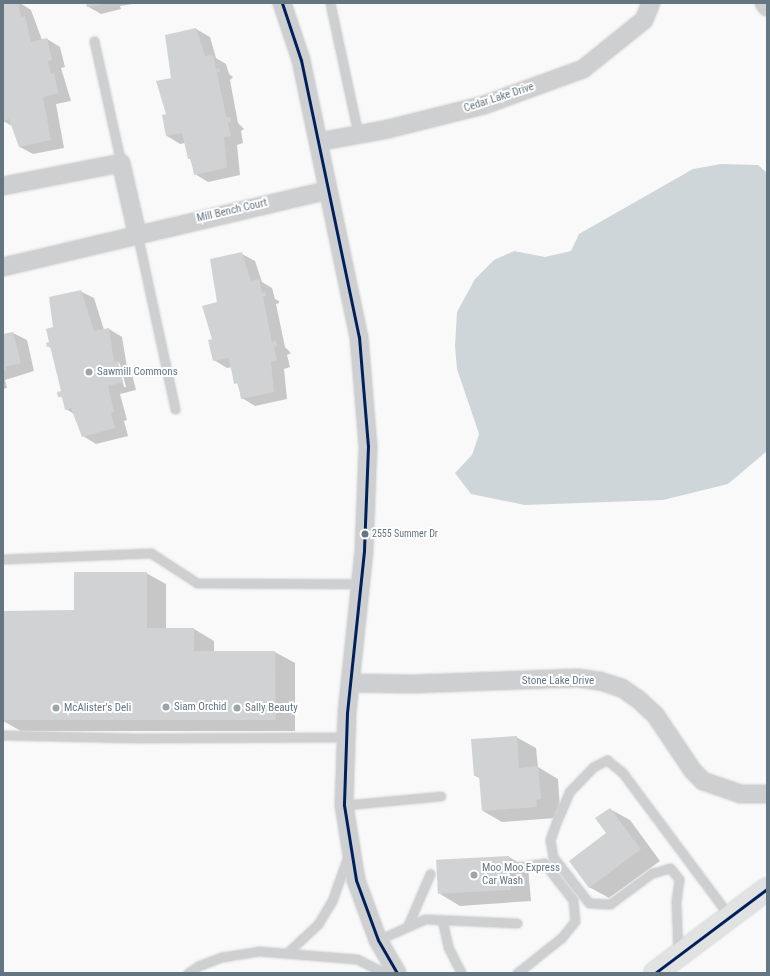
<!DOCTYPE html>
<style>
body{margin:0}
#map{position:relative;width:770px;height:976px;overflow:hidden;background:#f9f9f9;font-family:"Roboto Condensed",sans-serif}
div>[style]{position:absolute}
.water>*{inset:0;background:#ced6d9}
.shadow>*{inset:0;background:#0003}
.building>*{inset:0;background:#d0d2d3;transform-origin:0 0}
.roads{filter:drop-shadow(0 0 1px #d5d6d7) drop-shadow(0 0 1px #d5d6d7)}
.lane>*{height:9px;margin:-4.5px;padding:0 4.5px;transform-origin:4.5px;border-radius:4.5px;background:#cecfd0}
.street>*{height:18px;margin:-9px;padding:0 9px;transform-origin:9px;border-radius:9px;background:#cecfd0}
.primary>*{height:22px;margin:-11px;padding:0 11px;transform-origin:11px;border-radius:11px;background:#e1e2e2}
.bus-1>*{height:3px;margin:-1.5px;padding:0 1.5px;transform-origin:1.5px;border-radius:1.5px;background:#00205b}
.dots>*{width:11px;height:11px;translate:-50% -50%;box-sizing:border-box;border:2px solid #fff;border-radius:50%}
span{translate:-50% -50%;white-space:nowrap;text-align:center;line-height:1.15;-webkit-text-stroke:4px #fff;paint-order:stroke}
.bus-label{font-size:10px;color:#657683}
.left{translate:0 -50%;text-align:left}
.street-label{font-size:11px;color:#657683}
.poi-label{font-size:11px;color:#657683}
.frame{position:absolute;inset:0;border:4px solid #657683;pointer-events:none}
</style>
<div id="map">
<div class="water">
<i style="clip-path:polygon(721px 164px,758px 165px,767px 173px,767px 451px,728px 484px,663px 500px,525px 505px,471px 494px,455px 473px,472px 455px,479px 434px,457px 369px,455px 346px,457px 312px,475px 279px,494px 260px,514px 251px,545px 257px,571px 251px,579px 234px,693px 169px)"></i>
</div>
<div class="shadow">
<i style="clip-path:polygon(20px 3px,31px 10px,42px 40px,47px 39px,60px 47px,65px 67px,61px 68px,71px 101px,56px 104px,64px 148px,33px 154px,20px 147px,12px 126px,3px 121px,3px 5px)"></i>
<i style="clip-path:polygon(87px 3px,140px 3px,120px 6px,121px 9px,101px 14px,87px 6px)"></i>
<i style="clip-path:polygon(196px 29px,210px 37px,216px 58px,226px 64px,229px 74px,233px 77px,230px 80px,238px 123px,244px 129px,241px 131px,243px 143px,237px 145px,240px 175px,208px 182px,195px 174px,185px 143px,180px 144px,167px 136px,172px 79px)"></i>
<i style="clip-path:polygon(242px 254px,255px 261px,262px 282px,272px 288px,275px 299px,279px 301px,279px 303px,276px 304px,285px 347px,291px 353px,287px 355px,290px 367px,284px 369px,287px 399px,255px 406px,242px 398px,232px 367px,227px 368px,214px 360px,218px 303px)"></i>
<i style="clip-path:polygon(evenodd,80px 291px,94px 298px,104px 330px,109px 329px,122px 337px,127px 367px,131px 370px,136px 390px,120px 394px,127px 420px,124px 421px,128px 436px,96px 444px,83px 436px,74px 414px,66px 409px,63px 398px,59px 396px,62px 391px,52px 349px,48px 346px,54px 328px,80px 291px,117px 361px,120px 364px,126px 387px,124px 387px,117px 361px)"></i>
<i style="clip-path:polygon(13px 333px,27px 340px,34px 371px,5px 380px,7px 388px,3px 389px,3px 334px)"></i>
<i style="clip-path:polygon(146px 573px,166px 584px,166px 629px,194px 629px,214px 641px,214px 652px,275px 652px,295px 663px,295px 731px,21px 731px,3px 721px,3px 612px,75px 611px)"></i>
<i style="clip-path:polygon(516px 737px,536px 748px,538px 767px,558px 779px,560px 810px,556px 811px,556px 818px,502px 822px,483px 811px,480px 778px,475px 776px)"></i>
<i style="clip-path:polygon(610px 809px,630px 820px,660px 861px,609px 898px,589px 887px,608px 834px)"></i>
<i style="clip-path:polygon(509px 857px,528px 868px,531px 901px,460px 906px,440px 894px)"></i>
</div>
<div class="building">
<i style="clip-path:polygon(18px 3px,21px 17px,25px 16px,31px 42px,47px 38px,52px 60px,48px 61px,51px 74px,54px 73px,58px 93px,43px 97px,51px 140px,19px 147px,9px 119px,3px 121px,3px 4px)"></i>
<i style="clip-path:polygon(86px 3px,101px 3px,101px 4px,87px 7px)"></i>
<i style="clip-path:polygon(196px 28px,205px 56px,213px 55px,216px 69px,219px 68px,220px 72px,217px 72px,226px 117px,230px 117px,231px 121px,228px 123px,231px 136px,224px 137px,227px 168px,194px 175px,191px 159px,188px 159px,182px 133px,166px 136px,162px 115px,166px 114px,156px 81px,171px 78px,165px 35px)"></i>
<i style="clip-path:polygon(242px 252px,251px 281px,259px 279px,262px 293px,265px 292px,266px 296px,263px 297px,272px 342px,276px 341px,278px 346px,274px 347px,277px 360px,271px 362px,274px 392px,241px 399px,238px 383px,234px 384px,229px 358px,213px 361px,208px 340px,212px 339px,202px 306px,217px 302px,210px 259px)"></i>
<i style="clip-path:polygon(81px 290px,94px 331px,109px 328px,114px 362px,118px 361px,123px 382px,108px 386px,114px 412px,111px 413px,115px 428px,82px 437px,71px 408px,65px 410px,62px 397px,58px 397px,57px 392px,61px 391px,50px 346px,47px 347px,46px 343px,49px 342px,46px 329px,53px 327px,49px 297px)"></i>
<i style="clip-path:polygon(13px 332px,21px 363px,5px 367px,6px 370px,3px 370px,3px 334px)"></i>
<i style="clip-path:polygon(74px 572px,147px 572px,147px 628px,194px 628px,194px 651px,275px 651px,276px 720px,3px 720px,3px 611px,74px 610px)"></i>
<i style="clip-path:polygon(517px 736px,519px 768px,538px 766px,541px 799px,536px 800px,537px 807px,482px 811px,479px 776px,474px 776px,471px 739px)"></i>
<i style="clip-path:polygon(610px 808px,641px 849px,589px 888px,569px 861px,606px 833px,595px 818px)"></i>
<i style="left:509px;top:856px;width:34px;height:73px;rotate:87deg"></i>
</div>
<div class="roads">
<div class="lane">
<i style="left:330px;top:3px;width:134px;rotate:77.9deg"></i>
<i style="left:94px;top:41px;width:125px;rotate:77.5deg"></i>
<i style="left:137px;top:233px;width:180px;rotate:77.8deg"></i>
<i style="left:3px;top:559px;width:148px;rotate:-2.3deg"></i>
<i style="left:151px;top:553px;width:55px;rotate:33.1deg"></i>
<i style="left:197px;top:583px;width:164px;rotate:0.3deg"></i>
<i style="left:3px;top:735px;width:134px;rotate:1.3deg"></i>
<i style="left:137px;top:738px;width:210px;rotate:-0.3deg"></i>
<i style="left:344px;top:805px;width:97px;rotate:-5.3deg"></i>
<i style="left:516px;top:867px;width:28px;rotate:-8deg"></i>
<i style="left:544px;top:863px;width:47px;rotate:51.9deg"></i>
<i style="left:573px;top:900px;width:21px;rotate:85deg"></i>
<i style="left:575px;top:921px;width:22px;rotate:129deg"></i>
<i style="left:561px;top:938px;width:56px;rotate:141.5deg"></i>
<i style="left:442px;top:920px;width:28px;rotate:77deg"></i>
<i style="left:448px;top:947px;width:29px;rotate:63deg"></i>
<i style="left:408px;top:925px;width:56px;rotate:-66.7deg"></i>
<i style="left:378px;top:940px;width:51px;rotate:-24.1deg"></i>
<i style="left:425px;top:919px;width:92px;rotate:2.5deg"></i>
<i style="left:288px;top:952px;width:41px;rotate:-43deg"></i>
<i style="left:318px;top:924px;width:27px;rotate:-59deg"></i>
<i style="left:332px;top:901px;width:51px;rotate:-70.5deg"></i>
<i style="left:678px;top:954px;width:53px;rotate:-92.2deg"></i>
<i style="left:676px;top:901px;width:22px;rotate:-82deg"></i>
<i style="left:679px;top:879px;width:14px;rotate:-129deg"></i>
<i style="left:670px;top:868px;width:19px;rotate:164deg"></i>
<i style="left:652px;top:873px;width:52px;rotate:143.6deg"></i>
<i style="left:610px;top:904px;width:21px;rotate:-177deg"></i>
<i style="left:589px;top:903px;width:58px;rotate:-128deg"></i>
<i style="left:553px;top:857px;width:17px;rotate:-100deg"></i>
<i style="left:550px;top:840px;width:18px;rotate:-71deg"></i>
<i style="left:556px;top:823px;width:34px;rotate:-67deg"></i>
<i style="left:569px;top:792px;width:35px;rotate:-46deg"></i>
<i style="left:593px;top:767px;width:16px;rotate:-27deg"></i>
<i style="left:607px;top:760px;width:19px;rotate:39deg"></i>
<i style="left:622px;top:772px;width:181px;rotate:53.3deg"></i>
<i style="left:188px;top:973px;width:12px;rotate:-35deg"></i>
<i style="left:198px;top:966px;width:26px;rotate:-21deg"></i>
<i style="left:222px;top:957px;width:36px;rotate:-9deg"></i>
<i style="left:258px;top:951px;width:99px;rotate:4.6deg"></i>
<i style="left:357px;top:959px;width:30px;rotate:27deg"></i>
</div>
<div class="street">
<i style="left:282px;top:3px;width:60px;rotate:71.6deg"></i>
<i style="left:301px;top:60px;width:283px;rotate:78.2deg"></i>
<i style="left:359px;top:337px;width:109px;rotate:85.3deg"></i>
<i style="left:368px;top:446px;width:105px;rotate:92.2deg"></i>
<i style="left:364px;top:551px;width:163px;rotate:96deg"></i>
<i style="left:347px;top:713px;width:92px;rotate:91.9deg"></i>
<i style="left:344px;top:805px;width:76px;rotate:80.9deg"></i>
<i style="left:356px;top:880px;width:64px;rotate:69.9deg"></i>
<i style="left:378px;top:940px;width:38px;rotate:60deg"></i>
<i style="left:764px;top:3px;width:5px;rotate:53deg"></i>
<i style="left:318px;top:142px;width:71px;rotate:-10.5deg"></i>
<i style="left:388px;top:129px;width:99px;rotate:-14deg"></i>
<i style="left:484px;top:105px;width:105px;rotate:-20deg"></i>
<i style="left:583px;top:69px;width:78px;rotate:-38.8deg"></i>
<i style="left:644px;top:20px;width:18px;rotate:-68deg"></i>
<i style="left:3px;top:186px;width:120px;rotate:-11deg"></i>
<i style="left:121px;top:163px;width:72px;rotate:77.1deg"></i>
<i style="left:3px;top:267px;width:334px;rotate:-13.3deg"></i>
<i style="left:350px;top:683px;width:62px;rotate:0.9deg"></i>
<i style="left:412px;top:684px;width:166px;rotate:-2.1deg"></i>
<i style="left:578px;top:678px;width:22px;rotate:8deg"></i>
<i style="left:600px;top:681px;width:23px;rotate:18deg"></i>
<i style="left:622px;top:688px;width:21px;rotate:35deg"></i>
<i style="left:639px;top:700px;width:23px;rotate:43deg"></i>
<i style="left:656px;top:716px;width:66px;rotate:56.1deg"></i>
<i style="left:693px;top:771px;width:14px;rotate:45deg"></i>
<i style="left:703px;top:781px;width:39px;rotate:19deg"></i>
<i style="left:740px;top:794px;width:27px"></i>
</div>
<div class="primary">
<i style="left:655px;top:973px;width:140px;rotate:-36.9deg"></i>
</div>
</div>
<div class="bus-1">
<i style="left:282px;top:3px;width:60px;rotate:71.6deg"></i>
<i style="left:301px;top:60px;width:283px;rotate:78.2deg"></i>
<i style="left:359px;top:337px;width:109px;rotate:85.3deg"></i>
<i style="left:368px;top:446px;width:105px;rotate:92.2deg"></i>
<i style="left:364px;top:551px;width:163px;rotate:96deg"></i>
<i style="left:347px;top:713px;width:92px;rotate:91.9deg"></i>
<i style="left:344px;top:805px;width:76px;rotate:80.9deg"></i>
<i style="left:356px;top:880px;width:64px;rotate:69.9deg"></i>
<i style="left:378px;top:940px;width:38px;rotate:60deg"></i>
<i style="left:655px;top:973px;width:140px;rotate:-36.9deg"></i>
</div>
<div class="dots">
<i style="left:89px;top:372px;background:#99a4ac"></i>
<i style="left:365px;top:534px;background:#657683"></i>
<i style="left:166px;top:707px;background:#99a4ac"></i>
<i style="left:56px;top:708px;background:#99a4ac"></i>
<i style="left:237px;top:708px;background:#99a4ac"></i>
<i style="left:474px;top:875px;background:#99a4ac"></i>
</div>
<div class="bus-label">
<span class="left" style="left:372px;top:534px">2555 Summer Dr</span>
</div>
<div class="street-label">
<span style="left:499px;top:98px;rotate:-18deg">Cedar Lake Drive</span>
<span style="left:232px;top:211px;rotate:-13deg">Mill Bench Court</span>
<span style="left:558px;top:681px">Stone Lake Drive</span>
</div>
<div class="poi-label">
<span class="left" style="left:97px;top:372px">Sawmill Commons</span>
<span class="left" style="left:174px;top:707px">Siam Orchid</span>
<span class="left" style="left:64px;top:708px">McAlister's Deli</span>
<span class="left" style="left:245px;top:708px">Sally Beauty</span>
<span class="left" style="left:482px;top:875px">Moo Moo Express<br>Car Wash</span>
</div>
<div class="frame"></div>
</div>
